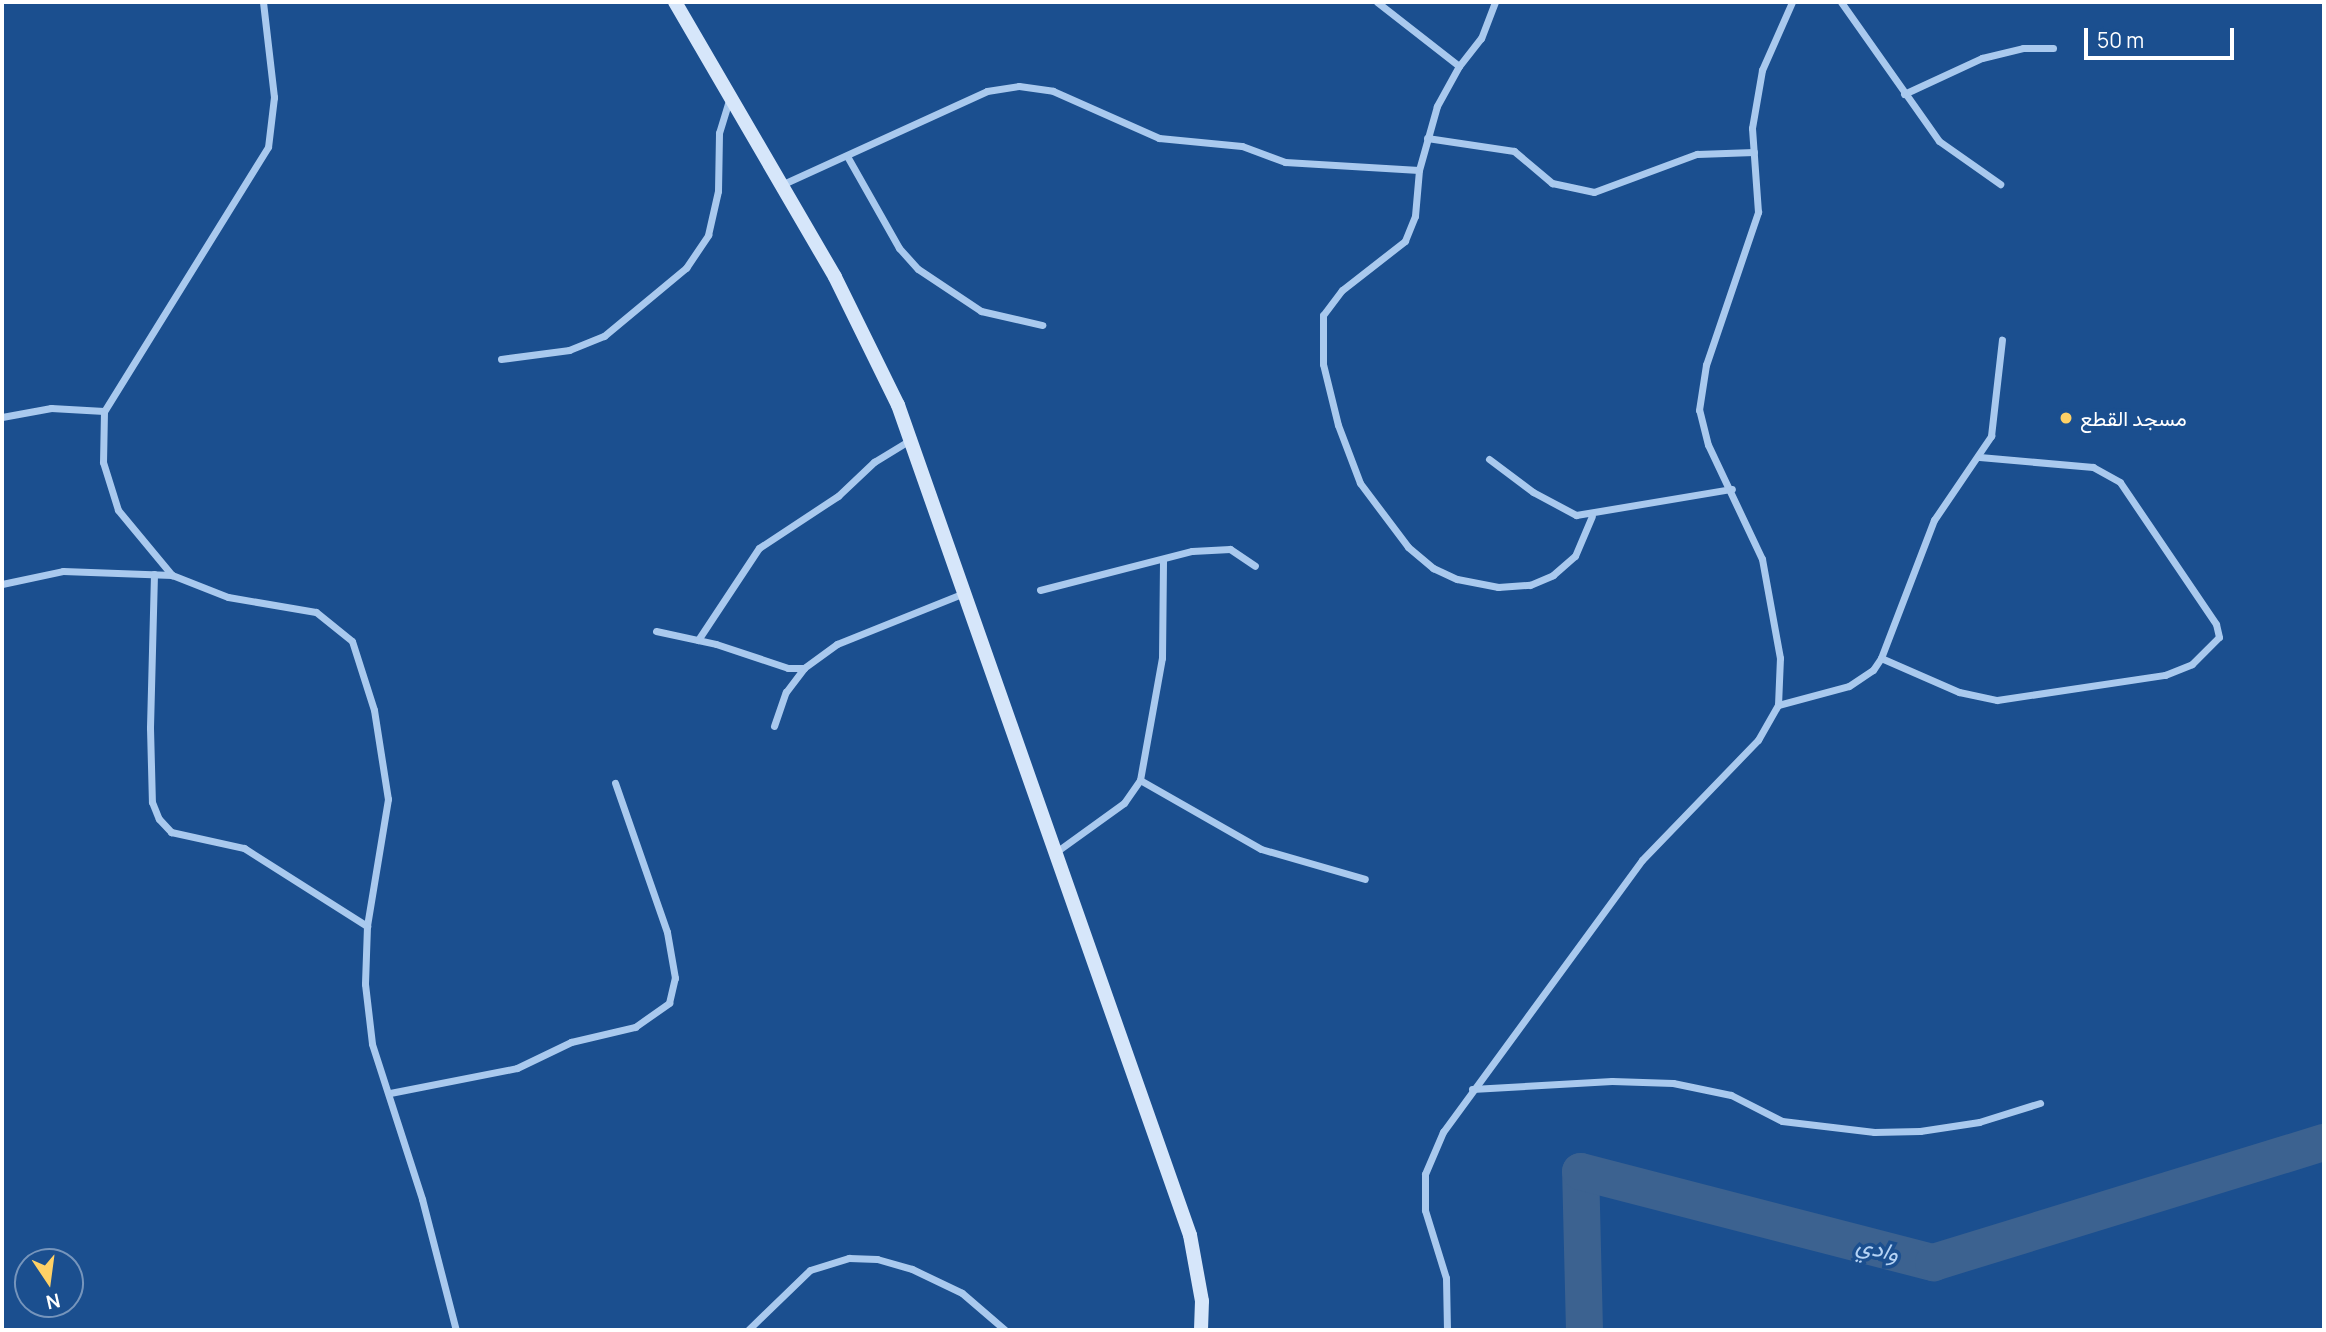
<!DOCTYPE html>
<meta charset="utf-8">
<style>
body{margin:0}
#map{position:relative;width:2326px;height:1332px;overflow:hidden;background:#1b4f8f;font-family:Manrope,Vazirmatn,sans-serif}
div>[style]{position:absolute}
.river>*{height:37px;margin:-18.5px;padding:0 18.5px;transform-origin:18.5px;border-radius:18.5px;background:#3c6290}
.minor>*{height:7px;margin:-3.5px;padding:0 3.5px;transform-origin:3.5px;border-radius:3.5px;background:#a9c9ee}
.secondary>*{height:14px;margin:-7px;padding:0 7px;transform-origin:7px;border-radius:7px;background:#d6e6fa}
.dots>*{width:19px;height:19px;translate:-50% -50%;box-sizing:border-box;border:4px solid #1b4f8f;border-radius:50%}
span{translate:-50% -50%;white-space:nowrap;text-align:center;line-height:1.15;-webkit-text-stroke:7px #1b4f8f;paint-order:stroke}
.poi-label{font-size:21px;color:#fff}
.left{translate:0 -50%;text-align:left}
.water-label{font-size:23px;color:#b5d3f5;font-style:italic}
.frame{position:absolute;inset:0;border:4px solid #fff;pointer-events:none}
.north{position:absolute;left:14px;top:1248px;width:70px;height:70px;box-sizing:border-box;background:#1b4f8f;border:2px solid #7695bc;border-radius:50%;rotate:167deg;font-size:19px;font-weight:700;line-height:28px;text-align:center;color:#fff}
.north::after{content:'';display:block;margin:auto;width:24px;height:32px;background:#ffd166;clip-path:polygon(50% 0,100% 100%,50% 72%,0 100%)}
.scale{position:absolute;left:2084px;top:28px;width:150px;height:32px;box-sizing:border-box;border:4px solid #fff;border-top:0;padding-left:9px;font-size:21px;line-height:24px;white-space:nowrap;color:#fff;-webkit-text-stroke:5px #1b4f8f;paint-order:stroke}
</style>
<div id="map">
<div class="river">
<i style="left:1584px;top:1330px;width:159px;rotate:-91.4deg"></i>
<i style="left:1580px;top:1171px;width:365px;rotate:14.5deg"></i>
<i style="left:1933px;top:1262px;width:409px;rotate:-17.1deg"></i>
</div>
<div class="minor">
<i style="left:263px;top:2px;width:96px;rotate:83.4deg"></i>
<i style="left:274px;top:97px;width:50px;rotate:96.8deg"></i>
<i style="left:268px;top:147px;width:311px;rotate:121.8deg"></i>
<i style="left:104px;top:411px;width:51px;rotate:91.1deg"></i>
<i style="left:103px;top:462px;width:50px;rotate:72.6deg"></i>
<i style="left:118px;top:510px;width:85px;rotate:50.3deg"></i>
<i style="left:172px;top:575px;width:60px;rotate:21.4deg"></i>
<i style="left:228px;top:597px;width:89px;rotate:9.7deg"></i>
<i style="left:316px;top:612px;width:46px;rotate:38.9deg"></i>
<i style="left:352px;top:641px;width:72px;rotate:72.3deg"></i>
<i style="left:374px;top:710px;width:90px;rotate:81.1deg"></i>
<i style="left:388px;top:799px;width:129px;rotate:99.4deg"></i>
<i style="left:367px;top:926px;width:58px;rotate:92deg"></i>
<i style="left:365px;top:984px;width:60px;rotate:83.3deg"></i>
<i style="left:372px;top:1044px;width:163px;rotate:72.1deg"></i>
<i style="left:422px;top:1199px;width:135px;rotate:75.5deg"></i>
<i style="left:1377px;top:2px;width:104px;rotate:38deg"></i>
<i style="left:1495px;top:2px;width:39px;rotate:111deg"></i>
<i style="left:1481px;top:38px;width:36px;rotate:128deg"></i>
<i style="left:1459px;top:66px;width:46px;rotate:118.8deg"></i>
<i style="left:1437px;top:106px;width:66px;rotate:105.7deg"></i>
<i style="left:1419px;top:170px;width:46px;rotate:95deg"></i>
<i style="left:1415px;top:216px;width:27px;rotate:112deg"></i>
<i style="left:1405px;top:241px;width:80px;rotate:142.1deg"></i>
<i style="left:1342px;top:290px;width:31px;rotate:127deg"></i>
<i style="left:1323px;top:315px;width:49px;rotate:90deg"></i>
<i style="left:1323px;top:364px;width:63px;rotate:76.2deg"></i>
<i style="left:1338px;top:425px;width:62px;rotate:69.2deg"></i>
<i style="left:1360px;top:483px;width:80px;rotate:53.1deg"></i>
<i style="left:1408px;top:547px;width:33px;rotate:40deg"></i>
<i style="left:1433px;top:568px;width:26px;rotate:25deg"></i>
<i style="left:1457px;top:579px;width:42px;rotate:11deg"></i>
<i style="left:1498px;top:587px;width:32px;rotate:-4deg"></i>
<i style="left:1530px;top:585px;width:25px;rotate:-23deg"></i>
<i style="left:1553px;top:575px;width:29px;rotate:-41deg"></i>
<i style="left:1575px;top:556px;width:43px;rotate:-67deg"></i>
<i style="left:1841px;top:2px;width:170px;rotate:54.8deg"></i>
<i style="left:1939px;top:141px;width:75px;rotate:35.2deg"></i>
<i style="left:1904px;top:94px;width:86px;rotate:-24.8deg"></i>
<i style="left:1982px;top:58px;width:42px;rotate:-13.7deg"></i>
<i style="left:2023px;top:48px;width:30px"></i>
<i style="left:1427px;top:138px;width:88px;rotate:8.5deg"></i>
<i style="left:1514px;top:151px;width:50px;rotate:40.1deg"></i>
<i style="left:1552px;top:183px;width:43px;rotate:12.1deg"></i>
<i style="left:1594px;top:192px;width:110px;rotate:-20.3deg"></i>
<i style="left:1697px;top:154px;width:57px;rotate:-2deg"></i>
<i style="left:847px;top:156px;width:106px;rotate:60.5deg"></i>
<i style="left:899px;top:248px;width:28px;rotate:48deg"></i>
<i style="left:918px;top:269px;width:76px;rotate:33.7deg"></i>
<i style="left:981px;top:311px;width:63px;rotate:12.9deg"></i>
<i style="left:781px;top:185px;width:226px;rotate:-24.5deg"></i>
<i style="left:987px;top:91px;width:32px;rotate:-9deg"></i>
<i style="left:1019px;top:86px;width:34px;rotate:8deg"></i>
<i style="left:1053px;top:91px;width:116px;rotate:23.9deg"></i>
<i style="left:1159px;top:138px;width:83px;rotate:5.5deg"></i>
<i style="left:1242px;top:146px;width:46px;rotate:20.4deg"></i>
<i style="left:1285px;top:162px;width:134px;rotate:3.4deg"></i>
<i style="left:501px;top:359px;width:69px;rotate:-7.5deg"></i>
<i style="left:569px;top:350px;width:38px;rotate:-22deg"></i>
<i style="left:604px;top:336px;width:107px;rotate:-39.7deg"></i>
<i style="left:686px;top:268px;width:40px;rotate:-56deg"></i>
<i style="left:708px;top:235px;width:45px;rotate:-77.2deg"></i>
<i style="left:718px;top:191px;width:58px;rotate:-89deg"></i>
<i style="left:719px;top:133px;width:37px;rotate:-73deg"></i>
<i style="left:2px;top:417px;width:50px;rotate:-10.4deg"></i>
<i style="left:51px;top:408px;width:53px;rotate:3.2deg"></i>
<i style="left:1489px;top:459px;width:55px;rotate:36.9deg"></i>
<i style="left:1533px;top:492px;width:49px;rotate:28.1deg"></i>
<i style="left:1576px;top:515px;width:158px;rotate:-9.5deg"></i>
<i style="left:154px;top:574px;width:154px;rotate:91.5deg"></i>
<i style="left:150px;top:728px;width:74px;rotate:88.5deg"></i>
<i style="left:152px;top:802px;width:18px;rotate:68deg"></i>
<i style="left:159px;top:819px;width:18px;rotate:47deg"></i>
<i style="left:171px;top:832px;width:75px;rotate:12.4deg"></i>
<i style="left:244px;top:848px;width:146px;rotate:32.4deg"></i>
<i style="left:2px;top:584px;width:62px;rotate:-12deg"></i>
<i style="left:63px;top:571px;width:109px;rotate:2.1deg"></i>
<i style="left:1040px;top:590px;width:157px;rotate:-14.4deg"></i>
<i style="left:1192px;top:551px;width:38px;rotate:-3deg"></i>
<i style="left:1230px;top:549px;width:30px;rotate:34deg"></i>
<i style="left:656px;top:631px;width:61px;rotate:12.2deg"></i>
<i style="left:716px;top:644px;width:76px;rotate:18.4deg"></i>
<i style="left:788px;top:668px;width:16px"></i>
<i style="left:698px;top:640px;width:110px;rotate:-56.5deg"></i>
<i style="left:759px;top:548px;width:95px;rotate:-33.4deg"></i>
<i style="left:838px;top:496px;width:50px;rotate:-43.4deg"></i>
<i style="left:874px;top:462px;width:42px;rotate:-31.4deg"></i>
<i style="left:1881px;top:658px;width:85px;rotate:23.6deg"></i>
<i style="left:1959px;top:692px;width:39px;rotate:12deg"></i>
<i style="left:1997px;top:700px;width:170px;rotate:-8.5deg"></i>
<i style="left:2165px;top:675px;width:29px;rotate:-22deg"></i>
<i style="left:2192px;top:664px;width:38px;rotate:-45deg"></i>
<i style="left:2219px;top:637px;width:13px;rotate:-103deg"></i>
<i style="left:2216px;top:624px;width:171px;rotate:-124.1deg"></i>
<i style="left:2120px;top:482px;width:31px;rotate:-151deg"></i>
<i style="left:2093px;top:467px;width:114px;rotate:-175deg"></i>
<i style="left:1778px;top:705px;width:73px;rotate:-15deg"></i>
<i style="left:1849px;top:686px;width:29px;rotate:-34deg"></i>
<i style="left:1873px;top:670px;width:14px;rotate:-56deg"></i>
<i style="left:1881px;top:658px;width:148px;rotate:-69deg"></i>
<i style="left:1934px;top:520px;width:102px;rotate:-55.8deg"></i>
<i style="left:1991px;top:436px;width:97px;rotate:-83.5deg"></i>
<i style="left:774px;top:726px;width:36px;rotate:-71deg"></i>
<i style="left:786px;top:692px;width:30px;rotate:-53deg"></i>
<i style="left:804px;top:668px;width:41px;rotate:-36deg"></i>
<i style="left:837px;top:644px;width:137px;rotate:-21.9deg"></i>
<i style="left:1140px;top:780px;width:139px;rotate:29.7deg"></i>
<i style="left:1261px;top:849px;width:108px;rotate:16.1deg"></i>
<i style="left:1056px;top:852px;width:84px;rotate:-35.8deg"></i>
<i style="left:1124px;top:803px;width:28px;rotate:-55deg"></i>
<i style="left:1140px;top:780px;width:124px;rotate:-79.8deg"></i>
<i style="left:1162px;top:658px;width:99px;rotate:-89.4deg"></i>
<i style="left:1472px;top:1089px;width:140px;rotate:-3.3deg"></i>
<i style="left:1612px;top:1081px;width:61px;rotate:1.9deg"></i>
<i style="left:1673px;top:1083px;width:59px;rotate:11.7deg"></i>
<i style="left:1731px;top:1095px;width:57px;rotate:27deg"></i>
<i style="left:1782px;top:1121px;width:93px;rotate:6.8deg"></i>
<i style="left:1874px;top:1132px;width:46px;rotate:-1.2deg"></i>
<i style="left:1920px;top:1131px;width:60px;rotate:-8.7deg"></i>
<i style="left:1979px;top:1122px;width:64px;rotate:-17.3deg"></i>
<i style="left:390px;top:1093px;width:129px;rotate:-11.1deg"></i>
<i style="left:517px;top:1068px;width:60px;rotate:-25.7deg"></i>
<i style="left:571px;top:1042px;width:66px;rotate:-13.2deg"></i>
<i style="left:635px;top:1027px;width:42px;rotate:-35.2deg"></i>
<i style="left:669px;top:1003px;width:26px;rotate:-77deg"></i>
<i style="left:675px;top:978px;width:47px;rotate:-99.9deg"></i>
<i style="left:667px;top:932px;width:158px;rotate:-109.2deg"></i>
<i style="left:748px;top:1330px;width:86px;rotate:-44.1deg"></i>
<i style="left:810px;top:1270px;width:41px;rotate:-17.1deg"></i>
<i style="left:849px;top:1258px;width:28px;rotate:2deg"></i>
<i style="left:877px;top:1259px;width:36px;rotate:16deg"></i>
<i style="left:912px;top:1269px;width:55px;rotate:25.6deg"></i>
<i style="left:962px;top:1293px;width:57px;rotate:40.7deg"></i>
<i style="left:1447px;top:1330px;width:52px;rotate:-91.1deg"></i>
<i style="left:1446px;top:1278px;width:71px;rotate:-107.2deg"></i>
<i style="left:1425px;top:1210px;width:36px;rotate:-90deg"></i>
<i style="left:1425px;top:1174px;width:46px;rotate:-66.8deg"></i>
<i style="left:1443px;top:1132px;width:337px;rotate:-53.8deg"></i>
<i style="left:1642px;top:860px;width:167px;rotate:-46deg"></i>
<i style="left:1758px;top:740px;width:40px;rotate:-60.3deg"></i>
<i style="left:1778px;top:705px;width:47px;rotate:-87.6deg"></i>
<i style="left:1780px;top:658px;width:101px;rotate:-100.3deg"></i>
<i style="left:1762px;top:559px;width:126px;rotate:-115.3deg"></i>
<i style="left:1708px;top:445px;width:36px;rotate:-104deg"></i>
<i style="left:1699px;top:410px;width:46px;rotate:-81.2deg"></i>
<i style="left:1706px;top:365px;width:162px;rotate:-71.2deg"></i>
<i style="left:1758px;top:212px;width:84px;rotate:-94.1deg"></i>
<i style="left:1752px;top:128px;width:59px;rotate:-80.2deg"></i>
<i style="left:1762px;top:70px;width:74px;rotate:-66.2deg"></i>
</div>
<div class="secondary">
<i style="left:675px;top:2px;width:318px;rotate:59.8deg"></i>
<i style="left:835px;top:277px;width:143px;rotate:63.8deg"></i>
<i style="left:898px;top:405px;width:880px;rotate:70.62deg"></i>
<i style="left:1190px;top:1235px;width:67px;rotate:79.7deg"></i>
<i style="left:1202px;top:1301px;width:29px;rotate:92deg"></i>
</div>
<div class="dots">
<i style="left:2066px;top:418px;background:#ffd166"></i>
</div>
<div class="poi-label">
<span class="left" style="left:2080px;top:418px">مسجد القطع</span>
</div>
<div class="water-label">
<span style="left:1878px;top:1248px;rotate:14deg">وادي</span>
</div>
<div class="frame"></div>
<div class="north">N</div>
<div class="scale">50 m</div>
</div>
